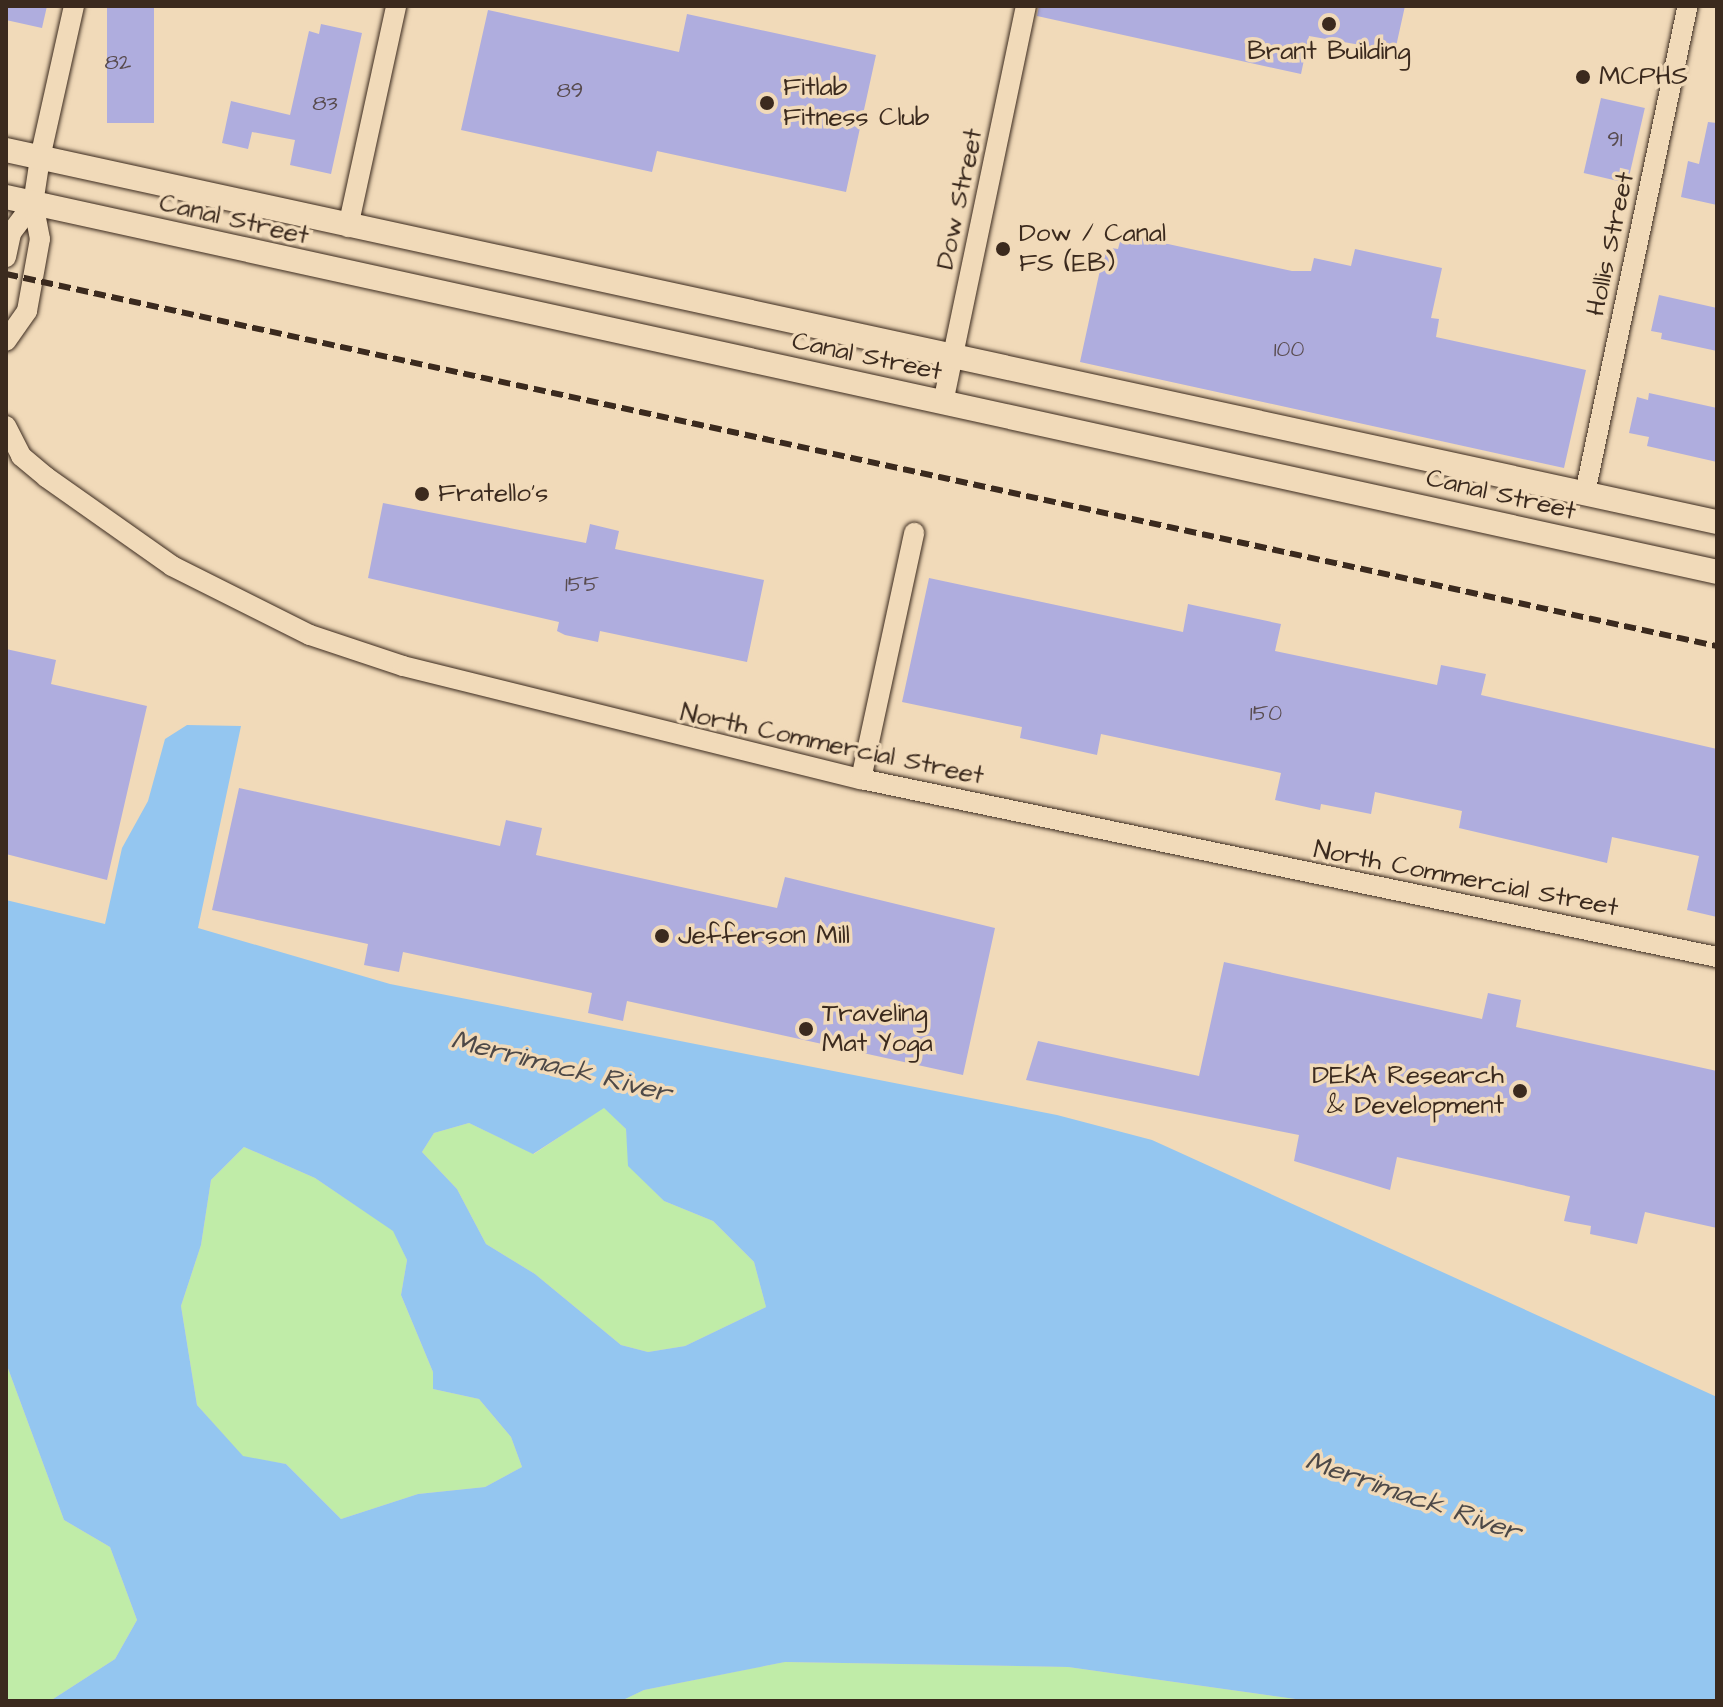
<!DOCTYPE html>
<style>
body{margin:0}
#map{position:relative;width:1723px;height:1707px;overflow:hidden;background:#f1dab9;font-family:"Architects Daughter",sans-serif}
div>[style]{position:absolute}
.green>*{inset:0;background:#c0eca8}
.water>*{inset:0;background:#94c6f0}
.building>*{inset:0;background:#afadde;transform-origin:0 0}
.roads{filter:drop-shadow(0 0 2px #3b2a1e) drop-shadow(0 0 2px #3b2a1e)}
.minor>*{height:20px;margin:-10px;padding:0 10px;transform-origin:10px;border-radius:10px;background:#f1dab9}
.tertiary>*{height:24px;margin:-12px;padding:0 12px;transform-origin:12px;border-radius:12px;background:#f1dab9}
.rail>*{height:6px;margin-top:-3px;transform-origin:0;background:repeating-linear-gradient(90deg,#3b2a1e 0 12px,transparent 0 18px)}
.dots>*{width:22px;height:22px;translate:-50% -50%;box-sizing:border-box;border:4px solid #f1dab9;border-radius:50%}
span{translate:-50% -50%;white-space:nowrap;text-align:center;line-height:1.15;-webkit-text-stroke:7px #f1dab9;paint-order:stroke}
.number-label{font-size:22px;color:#584b4e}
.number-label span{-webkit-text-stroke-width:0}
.poi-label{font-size:26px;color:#3b2a1e}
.left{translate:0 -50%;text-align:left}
.right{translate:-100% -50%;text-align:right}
.street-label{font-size:26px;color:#3b2a1e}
.water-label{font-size:28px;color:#4d4948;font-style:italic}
.frame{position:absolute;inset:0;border:8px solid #3b2a1e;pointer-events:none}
</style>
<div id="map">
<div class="green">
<i style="clip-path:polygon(604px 1107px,626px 1129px,629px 1166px,664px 1201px,713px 1221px,754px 1262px,766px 1307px,685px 1346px,648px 1352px,621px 1345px,535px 1274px,486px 1244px,457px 1189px,422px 1152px,434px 1133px,469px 1123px,534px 1154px)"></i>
<i style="clip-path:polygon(244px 1147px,315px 1178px,394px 1231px,407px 1260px,401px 1295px,433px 1372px,433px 1389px,479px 1399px,511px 1437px,522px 1467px,485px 1487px,418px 1494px,341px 1519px,286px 1464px,243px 1457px,197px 1405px,181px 1306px,201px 1245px,211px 1180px)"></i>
<i style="clip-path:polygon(6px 1363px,64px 1520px,110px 1547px,137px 1620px,115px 1659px,50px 1701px,6px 1701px)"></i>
<i style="clip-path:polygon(784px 1662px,1068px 1667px,1310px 1701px,621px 1701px,644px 1690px)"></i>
</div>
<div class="water">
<i style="clip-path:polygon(evenodd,187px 725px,241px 726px,198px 928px,390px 984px,1057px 1115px,1152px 1140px,1717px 1397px,1717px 1701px,1310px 1701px,1068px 1667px,785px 1662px,644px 1690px,621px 1701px,50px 1701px,115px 1659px,137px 1620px,110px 1547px,64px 1520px,6px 1363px,6px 900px,105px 924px,122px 848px,148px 801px,165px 739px,187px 725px,604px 1108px,626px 1129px,628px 1166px,664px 1201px,713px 1221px,754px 1262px,766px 1307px,685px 1346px,648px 1352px,621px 1345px,535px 1274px,486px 1244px,457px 1189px,422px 1152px,434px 1133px,469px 1123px,533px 1154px,604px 1108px,187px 725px,244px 1147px,315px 1178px,393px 1231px,407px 1260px,401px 1295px,433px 1372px,433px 1389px,479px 1399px,511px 1437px,522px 1467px,485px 1487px,418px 1494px,341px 1519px,286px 1464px,243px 1456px,197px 1405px,181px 1306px,201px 1245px,211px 1180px,244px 1147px)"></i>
</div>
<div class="building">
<i style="clip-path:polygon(6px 6px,47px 6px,42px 28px,6px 20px)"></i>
<i style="left:107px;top:6px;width:47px;height:117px"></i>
<i style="clip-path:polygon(1039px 6px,1405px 6px,1395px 51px,1309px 36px,1301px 74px,1037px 16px)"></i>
<i style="clip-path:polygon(488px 10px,679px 52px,687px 14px,876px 55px,846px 192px,657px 151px,652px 172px,461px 130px)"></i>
<i style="clip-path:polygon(321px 24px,362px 33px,331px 174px,290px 165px,295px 140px,252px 132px,248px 149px,222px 143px,231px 101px,290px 115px,309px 31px,319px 34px)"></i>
<i style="left:1601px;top:98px;width:45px;height:77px;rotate:13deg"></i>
<i style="clip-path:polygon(1708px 122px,1717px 123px,1717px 205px,1681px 197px,1688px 161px,1699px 164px)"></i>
<i style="clip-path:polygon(1122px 234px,1292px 271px,1311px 271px,1314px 258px,1351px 266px,1355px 249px,1442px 268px,1431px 318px,1439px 319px,1436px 337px,1586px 370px,1564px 468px,1080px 362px,1105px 247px,1118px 249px)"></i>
<i style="clip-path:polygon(1659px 295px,1717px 308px,1717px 351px,1661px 339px,1662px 333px,1651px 331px)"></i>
<i style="clip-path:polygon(1649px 393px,1717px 408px,1717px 462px,1647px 446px,1649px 437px,1629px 433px,1637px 397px,1648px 400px)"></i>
<i style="clip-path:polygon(383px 503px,586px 543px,590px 524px,619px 531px,615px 549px,764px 580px,747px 662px,600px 631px,598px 642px,565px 635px,557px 631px,559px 622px,368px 578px)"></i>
<i style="clip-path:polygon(929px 578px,1183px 632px,1188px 604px,1281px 624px,1275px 651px,1437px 685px,1441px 665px,1486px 674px,1481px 695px,1717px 749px,1717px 917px,1687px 910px,1699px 856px,1612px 837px,1607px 863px,1459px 828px,1462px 811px,1375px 792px,1371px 814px,1321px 804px,1320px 810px,1275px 800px,1281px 773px,1101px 734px,1097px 755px,1020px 738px,1022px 727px,902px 702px)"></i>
<i style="clip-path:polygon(6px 649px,56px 660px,51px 684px,147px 706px,107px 880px,6px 854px)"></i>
<i style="clip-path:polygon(239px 788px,500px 846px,506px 820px,542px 828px,536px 855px,777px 908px,785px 877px,995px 928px,963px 1075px,627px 1001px,623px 1021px,588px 1013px,592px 993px,403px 952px,399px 972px,364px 965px,368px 944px,212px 910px)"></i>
<i style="clip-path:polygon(1224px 962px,1482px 1019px,1488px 993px,1521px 1000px,1516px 1027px,1717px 1071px,1717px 1228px,1645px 1212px,1637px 1244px,1590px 1234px,1591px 1226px,1564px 1221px,1570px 1196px,1397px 1157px,1390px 1190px,1294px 1161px,1299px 1135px,1026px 1080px,1038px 1041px,1199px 1076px)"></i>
</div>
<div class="roads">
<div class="minor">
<i style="left:348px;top:227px;width:226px;rotate:-77.7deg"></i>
<i style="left:6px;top:257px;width:25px;rotate:-78deg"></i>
<i style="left:11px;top:233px;width:36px;rotate:-53deg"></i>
<i style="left:6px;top:341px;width:37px;rotate:-55deg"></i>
<i style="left:27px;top:311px;width:73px;rotate:-79.8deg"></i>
<i style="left:40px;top:239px;width:36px;rotate:-101deg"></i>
<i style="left:33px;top:204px;width:47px;rotate:-81.3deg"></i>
<i style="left:40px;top:158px;width:156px;rotate:-77.4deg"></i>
<i style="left:943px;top:403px;width:406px;rotate:-78.2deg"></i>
<i style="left:6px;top:426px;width:34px;rotate:63deg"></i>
<i style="left:21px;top:456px;width:33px;rotate:40deg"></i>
<i style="left:46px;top:477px;width:154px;rotate:35.2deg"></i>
<i style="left:172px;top:566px;width:154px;rotate:26.6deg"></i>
<i style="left:310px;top:635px;width:98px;rotate:18.4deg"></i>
<i style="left:403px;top:666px;width:472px;rotate:13.9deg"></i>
<i style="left:861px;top:779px;width:874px;rotate:11.75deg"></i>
<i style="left:1585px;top:493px;width:498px;rotate:-78.1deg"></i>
<i style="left:861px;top:779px;width:252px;rotate:-77.8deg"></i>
</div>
<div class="tertiary">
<i style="left:6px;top:150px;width:1751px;rotate:12.27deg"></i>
<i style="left:6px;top:197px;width:1752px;rotate:12.36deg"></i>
</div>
</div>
<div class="rail">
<i style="left:6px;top:274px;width:1751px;rotate:12.27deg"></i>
</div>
<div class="dots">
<i style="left:1329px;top:24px;background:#3b2a1e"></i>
<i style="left:1583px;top:77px;background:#3b2a1e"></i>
<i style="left:767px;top:103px;background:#3b2a1e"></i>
<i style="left:1003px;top:249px;background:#3b2a1e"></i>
<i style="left:422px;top:494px;background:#3b2a1e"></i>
<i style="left:662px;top:936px;background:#3b2a1e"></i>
<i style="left:806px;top:1029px;background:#3b2a1e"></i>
<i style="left:1520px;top:1091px;background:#3b2a1e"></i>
</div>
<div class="number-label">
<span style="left:118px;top:63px">82</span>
<span style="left:570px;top:91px">89</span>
<span style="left:325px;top:104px">83</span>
<span style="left:1615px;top:140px">91</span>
<span style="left:1289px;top:350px">100</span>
<span style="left:582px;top:585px">155</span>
<span style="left:1266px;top:714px">150</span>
</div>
<div class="poi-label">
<span style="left:1329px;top:52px">Brant Building</span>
<span class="left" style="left:1599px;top:77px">MCPHS</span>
<span class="left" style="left:783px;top:103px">Fitlab<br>Fitness Club</span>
<span class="left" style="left:1019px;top:249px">Dow / Canal<br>FS (EB)</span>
<span class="left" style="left:438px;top:494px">Fratello's</span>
<span class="left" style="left:678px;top:936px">Jefferson Mill</span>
<span class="left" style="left:822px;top:1029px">Traveling<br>Mat Yoga</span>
<span class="right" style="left:1504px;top:1091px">DEKA Research<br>&amp; Development</span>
</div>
<div class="street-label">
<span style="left:960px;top:199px;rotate:-78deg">Dow Street</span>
<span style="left:234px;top:220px;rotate:13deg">Canal Street</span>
<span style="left:1611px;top:244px;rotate:-78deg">Hollis Street</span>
<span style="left:867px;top:357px;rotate:12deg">Canal Street</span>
<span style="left:1501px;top:495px;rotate:13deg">Canal Street</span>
<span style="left:832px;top:745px;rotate:12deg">North Commercial Street</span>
<span style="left:1466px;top:879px;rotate:11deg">North Commercial Street</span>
</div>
<div class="water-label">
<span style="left:561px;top:1067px;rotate:14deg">Merrimack River</span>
<span style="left:1413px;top:1497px;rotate:19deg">Merrimack River</span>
</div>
<div class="frame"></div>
</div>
